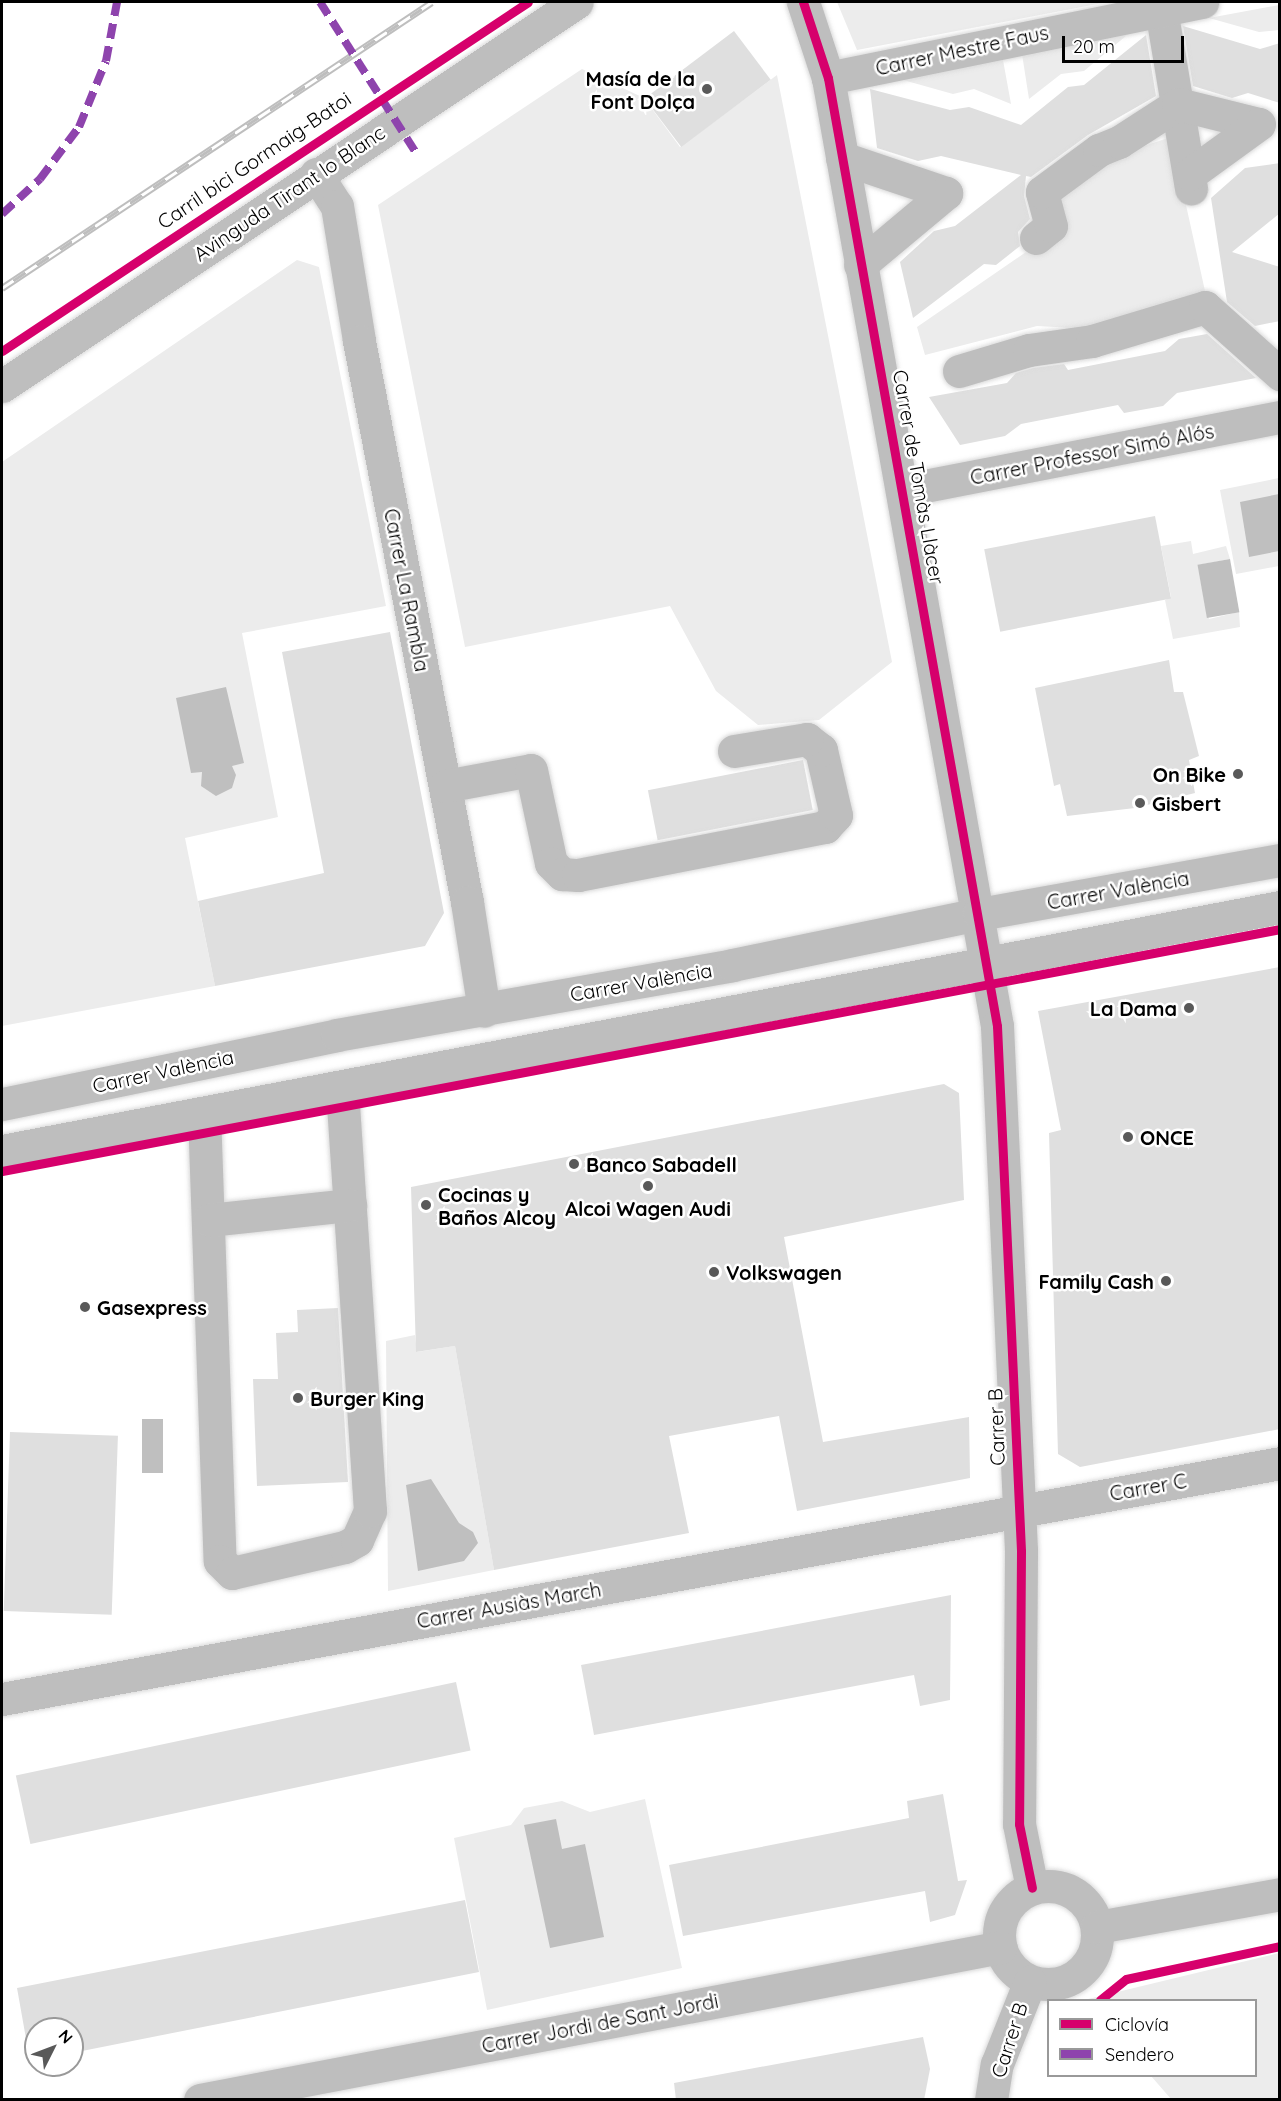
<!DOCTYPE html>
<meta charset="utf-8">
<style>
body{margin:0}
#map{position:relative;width:1281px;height:2101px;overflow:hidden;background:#fff;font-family:Quicksand,sans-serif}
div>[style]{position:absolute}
.green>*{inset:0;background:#ececec}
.water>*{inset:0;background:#bfbfbf;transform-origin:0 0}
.building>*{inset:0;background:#dfdfdf;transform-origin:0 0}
.roads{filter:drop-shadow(0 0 2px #dbdbdb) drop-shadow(0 0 2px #dbdbdb)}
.minor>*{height:33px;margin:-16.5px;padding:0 16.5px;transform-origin:16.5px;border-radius:16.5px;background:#bebebe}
.minor>.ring{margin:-16.5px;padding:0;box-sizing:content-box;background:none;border:33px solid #bebebe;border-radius:50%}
.major>*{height:33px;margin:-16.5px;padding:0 16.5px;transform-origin:16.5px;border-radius:16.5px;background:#bebebe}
.rail>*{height:7px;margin-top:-3.5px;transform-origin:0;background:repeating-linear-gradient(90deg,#fff 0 14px,#bebebe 0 28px);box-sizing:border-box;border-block:2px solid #bebebe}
.quiet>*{height:8px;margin-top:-4px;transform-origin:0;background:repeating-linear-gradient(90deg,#8e44ad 0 15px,transparent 0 23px)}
.cycleway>*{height:9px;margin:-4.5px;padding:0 4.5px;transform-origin:4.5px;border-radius:4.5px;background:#d6006c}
.dots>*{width:16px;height:16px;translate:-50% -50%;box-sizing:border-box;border:3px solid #fff;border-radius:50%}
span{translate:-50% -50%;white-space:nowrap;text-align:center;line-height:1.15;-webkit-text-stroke:5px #fff;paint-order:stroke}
.street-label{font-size:20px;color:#000}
.poi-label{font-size:20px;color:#000;font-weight:700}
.right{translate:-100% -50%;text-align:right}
.left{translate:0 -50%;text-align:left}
.frame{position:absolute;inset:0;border:3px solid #000;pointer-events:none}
.legend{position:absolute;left:1047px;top:1999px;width:210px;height:78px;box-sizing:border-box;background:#fff;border:2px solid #999;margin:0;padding:8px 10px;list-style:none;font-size:18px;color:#000}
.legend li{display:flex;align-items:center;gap:12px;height:30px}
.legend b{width:30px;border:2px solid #999}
.north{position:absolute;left:24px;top:2017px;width:60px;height:60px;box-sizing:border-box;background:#fff;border:2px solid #999;border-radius:50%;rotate:48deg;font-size:16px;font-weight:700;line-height:24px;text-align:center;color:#000}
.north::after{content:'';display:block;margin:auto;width:21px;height:27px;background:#595959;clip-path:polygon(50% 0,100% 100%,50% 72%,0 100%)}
.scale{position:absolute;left:1062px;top:36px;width:122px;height:27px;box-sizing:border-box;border:3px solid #000;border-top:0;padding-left:8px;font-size:18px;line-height:21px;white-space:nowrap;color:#000;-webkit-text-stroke:4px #fff;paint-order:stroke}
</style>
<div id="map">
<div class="green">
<i style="clip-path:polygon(837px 2px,1108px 2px,857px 50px)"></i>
<i style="clip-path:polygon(1279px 5px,1279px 30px,1259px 32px,1209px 18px)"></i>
<i style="clip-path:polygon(1133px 30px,1084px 71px,1061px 74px,1029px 99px,1022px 54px)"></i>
<i style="clip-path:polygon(1003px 60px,1011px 104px,974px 89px,953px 94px,896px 78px)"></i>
<i style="clip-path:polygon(582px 69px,644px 98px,680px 147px,777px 75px,892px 662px,819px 720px,758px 725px,716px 691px,670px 606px,465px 647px,378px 205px)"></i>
<i style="clip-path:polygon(1171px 137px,1205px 291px,1092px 329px,1037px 326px,925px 355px,917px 327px,1058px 230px,1057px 197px,1126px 152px)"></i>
<i style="clip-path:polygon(297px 260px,319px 267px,386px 606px,242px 633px,278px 817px,185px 838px,215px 986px,2px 1026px,2px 462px)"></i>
<i style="clip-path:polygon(1279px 478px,1279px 566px,1236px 574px,1220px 490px)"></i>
<i style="clip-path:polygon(1191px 541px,1193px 554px,1226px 546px,1230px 559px,1198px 565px,1209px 619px,1239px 612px,1240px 627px,1173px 639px,1165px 600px,1171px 597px,1161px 546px)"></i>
<i style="clip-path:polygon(415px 1335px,417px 1352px,455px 1346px,494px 1570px,388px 1591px,386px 1341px)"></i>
<i style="clip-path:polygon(645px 1799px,682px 1968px,487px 2010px,454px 1838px,511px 1825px,524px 1808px,562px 1801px,590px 1812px)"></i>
<i style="clip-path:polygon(1279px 1953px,1279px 2099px,1171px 2099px,1151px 2076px,1256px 2076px,1256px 2000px,1084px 2000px)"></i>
</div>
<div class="water">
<i style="clip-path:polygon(1279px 494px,1279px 551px,1249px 557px,1240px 502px)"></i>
<i style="left:1230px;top:559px;width:54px;height:33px;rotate:80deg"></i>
<i style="clip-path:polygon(226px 687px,244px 763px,232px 766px,236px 775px,232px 788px,216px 796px,201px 786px,202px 772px,191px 773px,176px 698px)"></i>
<i style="left:142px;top:1419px;width:21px;height:54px"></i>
<i style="clip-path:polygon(431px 1479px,459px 1523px,473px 1532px,478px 1543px,464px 1561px,418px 1571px,406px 1485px)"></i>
<i style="clip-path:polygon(556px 1819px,562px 1849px,585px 1844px,604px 1937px,550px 1948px,524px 1825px)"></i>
</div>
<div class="building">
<i style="clip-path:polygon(1183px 26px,1260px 49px,1280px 43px,1280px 103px,1248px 93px,1232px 98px,1193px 86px)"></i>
<i style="left:734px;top:31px;width:61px;height:112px;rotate:53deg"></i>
<i style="clip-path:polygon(1146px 35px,1156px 96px,1088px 135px,1031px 177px,1026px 176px,1024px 196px,1030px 219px,1018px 232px,1020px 246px,996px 265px,984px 264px,913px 318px,900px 262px,934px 231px,955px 226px,1021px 175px,941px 156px,918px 161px,877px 148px,870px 89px,950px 110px,969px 107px,1021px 125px,1068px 87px,1084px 85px)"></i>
<i style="clip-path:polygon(1280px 163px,1280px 213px,1232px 252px,1280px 267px,1280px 321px,1255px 326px,1227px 302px,1211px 198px,1245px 168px)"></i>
<i style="clip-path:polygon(1207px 334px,1256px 378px,1177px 393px,1163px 406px,1124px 413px,1118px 405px,1021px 424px,1005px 436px,960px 445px,929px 397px,1007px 383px,1016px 373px,1033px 368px,1064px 364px,1068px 370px,1165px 351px,1179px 339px)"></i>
<i style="left:1155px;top:516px;width:84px;height:174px;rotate:79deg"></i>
<i style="clip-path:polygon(390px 632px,444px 913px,425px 946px,215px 986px,198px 901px,324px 873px,282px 652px)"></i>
<i style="clip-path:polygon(1169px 660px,1174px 692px,1183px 692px,1199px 756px,1189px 760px,1195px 793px,1135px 808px,1067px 816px,1060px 784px,1054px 786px,1035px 688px)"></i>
<i style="left:803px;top:760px;width:51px;height:158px;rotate:79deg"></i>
<i style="clip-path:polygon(1280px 967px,1280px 1429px,1080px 1467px,1058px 1454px,1049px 1133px,1061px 1130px,1038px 1011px)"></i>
<i style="clip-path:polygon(944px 1084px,959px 1093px,964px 1200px,784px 1237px,823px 1442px,969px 1417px,970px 1478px,797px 1511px,779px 1416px,669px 1436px,689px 1533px,494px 1570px,455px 1346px,416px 1352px,411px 1187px)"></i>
<i style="clip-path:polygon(338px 1308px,348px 1482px,257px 1486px,253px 1379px,278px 1379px,276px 1333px,298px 1332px,297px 1310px)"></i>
<i style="left:10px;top:1432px;width:108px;height:179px;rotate:2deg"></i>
<i style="clip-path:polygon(951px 1595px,950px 1700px,920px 1706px,914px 1675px,594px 1735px,581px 1665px)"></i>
<i style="left:456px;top:1682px;width:70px;height:450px;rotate:78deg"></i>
<i style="clip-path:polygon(943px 1794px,958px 1881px,967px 1880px,955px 1915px,930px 1922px,925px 1891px,683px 1936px,669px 1865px,909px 1818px,907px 1801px)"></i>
<i style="clip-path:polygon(465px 1900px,479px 1972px,72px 2053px,72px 2029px,36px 2029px,36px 2060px,30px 2061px,17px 1988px)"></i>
<i style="clip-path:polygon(923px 2037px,930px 2069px,924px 2100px,676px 2100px,674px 2083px)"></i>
</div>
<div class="roads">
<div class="minor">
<i style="left:803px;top:2px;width:80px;rotate:71.8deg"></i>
<i style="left:828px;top:78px;width:963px;rotate:79.89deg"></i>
<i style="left:997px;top:1026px;width:526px;rotate:87.38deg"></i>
<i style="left:1021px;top:1551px;width:273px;rotate:90.4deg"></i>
<i style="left:1019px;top:1824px;width:65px;rotate:78.5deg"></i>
<i style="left:1161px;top:9px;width:182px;rotate:80.5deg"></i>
<i style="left:828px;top:78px;width:382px;rotate:-11.5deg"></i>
<i style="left:842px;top:158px;width:110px;rotate:18.6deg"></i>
<i style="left:946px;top:193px;width:112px;rotate:140.1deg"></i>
<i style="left:316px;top:174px;width:38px;rotate:57deg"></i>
<i style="left:337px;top:206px;width:137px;rotate:80.7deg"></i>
<i style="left:359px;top:341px;width:571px;rotate:79.1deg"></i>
<i style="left:467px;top:902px;width:110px;rotate:81.1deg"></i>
<i style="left:1036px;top:238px;width:19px;rotate:-39deg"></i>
<i style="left:1051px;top:226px;width:35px;rotate:-105deg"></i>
<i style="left:1042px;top:192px;width:71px;rotate:-36.4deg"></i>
<i style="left:1099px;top:150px;width:22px;rotate:-22deg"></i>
<i style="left:1119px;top:142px;width:70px;rotate:-32.8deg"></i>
<i style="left:1178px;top:104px;width:83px;rotate:13.9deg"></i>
<i style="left:1259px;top:124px;width:85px;rotate:144.1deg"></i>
<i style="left:959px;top:371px;width:73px;rotate:-16.7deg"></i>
<i style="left:1029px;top:350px;width:64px;rotate:-8.1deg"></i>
<i style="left:1092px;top:341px;width:118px;rotate:-16.7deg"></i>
<i style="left:1205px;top:307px;width:101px;rotate:41.8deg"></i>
<i style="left:2px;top:386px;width:691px;rotate:-33.74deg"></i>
<i style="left:904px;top:490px;width:383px;rotate:-11deg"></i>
<i style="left:445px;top:786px;width:87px;rotate:-10.5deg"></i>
<i style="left:531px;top:770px;width:95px;rotate:77.9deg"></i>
<i style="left:551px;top:863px;width:16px;rotate:45deg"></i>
<i style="left:562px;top:874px;width:16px;rotate:4deg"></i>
<i style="left:578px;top:875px;width:252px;rotate:-11deg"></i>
<i style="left:825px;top:827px;width:16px;rotate:-47deg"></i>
<i style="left:836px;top:815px;width:67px;rotate:-103deg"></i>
<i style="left:821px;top:750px;width:18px;rotate:-142deg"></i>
<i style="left:807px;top:739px;width:74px;rotate:170.7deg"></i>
<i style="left:204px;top:1113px;width:448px;rotate:88deg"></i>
<i style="left:220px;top:1561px;width:17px;rotate:45deg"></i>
<i style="left:232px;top:1573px;width:116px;rotate:-13deg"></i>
<i style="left:345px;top:1547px;width:14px;rotate:-30deg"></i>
<i style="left:357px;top:1540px;width:32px;rotate:-66deg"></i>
<i style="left:370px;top:1511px;width:424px;rotate:-93.8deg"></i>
<i style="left:209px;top:1220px;width:142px;rotate:-6.1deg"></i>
<i style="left:2px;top:1699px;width:1300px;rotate:-10.46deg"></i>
<i class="ring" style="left:999px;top:1886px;width:65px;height:65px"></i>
<i style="left:1097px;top:1927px;width:186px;rotate:-10.2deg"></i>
<i style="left:200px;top:2100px;width:815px;rotate:-10.81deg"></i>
<i style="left:991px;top:2100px;width:36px;rotate:-81deg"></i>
<i style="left:997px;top:2064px;width:89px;rotate:-68.3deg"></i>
</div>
<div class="major">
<i style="left:2px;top:1104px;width:342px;rotate:-11.6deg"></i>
<i style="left:337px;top:1035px;width:401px;rotate:-10deg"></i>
<i style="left:732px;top:965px;width:252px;rotate:-11.7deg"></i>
<i style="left:979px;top:914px;width:306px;rotate:-10.2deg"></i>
<i style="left:2px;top:1151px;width:1301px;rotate:-10.81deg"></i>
</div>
</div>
<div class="rail">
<i style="left:2px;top:288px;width:516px;rotate:-33.63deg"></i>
</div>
<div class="quiet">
<i style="left:320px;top:2px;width:177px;rotate:57.5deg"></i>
<i style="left:2px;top:214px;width:52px;rotate:-42.6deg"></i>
<i style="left:40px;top:179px;width:65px;rotate:-53.1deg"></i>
<i style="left:79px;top:127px;width:71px;rotate:-67.8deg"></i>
<i style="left:106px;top:61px;width:60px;rotate:-79.4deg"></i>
</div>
<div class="cycleway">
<i style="left:803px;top:2px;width:80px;rotate:71.8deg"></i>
<i style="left:828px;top:78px;width:963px;rotate:79.89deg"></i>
<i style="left:997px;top:1026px;width:526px;rotate:87.38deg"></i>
<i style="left:1021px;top:1551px;width:273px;rotate:90.4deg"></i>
<i style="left:1019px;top:1824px;width:65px;rotate:78.5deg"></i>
<i style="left:2px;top:351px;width:631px;rotate:-33.56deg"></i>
<i style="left:2px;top:1171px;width:1301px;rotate:-10.72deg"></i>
<i style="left:1100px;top:2000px;width:33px;rotate:-39deg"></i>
<i style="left:1126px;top:1979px;width:157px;rotate:-12.1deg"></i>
</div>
<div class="dots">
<i style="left:707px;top:89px;background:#595959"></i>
<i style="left:1238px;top:774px;background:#595959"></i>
<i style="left:1140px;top:803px;background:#595959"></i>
<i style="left:1189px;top:1008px;background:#595959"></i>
<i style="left:1128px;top:1137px;background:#595959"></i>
<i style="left:574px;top:1164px;background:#595959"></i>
<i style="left:648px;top:1186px;background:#595959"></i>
<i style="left:426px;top:1205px;background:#595959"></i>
<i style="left:714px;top:1272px;background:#595959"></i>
<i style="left:1166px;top:1281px;background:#595959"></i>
<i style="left:85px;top:1307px;background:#595959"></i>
<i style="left:298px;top:1398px;background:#595959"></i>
</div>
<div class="street-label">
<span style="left:962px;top:50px;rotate:-12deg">Carrer Mestre Faus</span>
<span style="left:254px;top:160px;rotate:-34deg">Carril bici Gormaig-Batoi</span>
<span style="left:289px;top:193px;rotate:-34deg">Avinguda Tirant lo Blanc</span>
<span style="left:1092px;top:454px;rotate:-11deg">Carrer Professor Simó Alós</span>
<span style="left:919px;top:477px;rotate:80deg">Carrer de Tomàs Llàcer</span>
<span style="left:407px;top:590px;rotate:79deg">Carrer La Rambla</span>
<span style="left:1118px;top:890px;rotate:-10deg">Carrer València</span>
<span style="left:641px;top:982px;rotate:-10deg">Carrer València</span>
<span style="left:163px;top:1071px;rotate:-12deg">Carrer València</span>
<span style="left:996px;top:1427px;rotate:-92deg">Carrer B</span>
<span style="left:1148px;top:1487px;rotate:-10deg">Carrer C</span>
<span style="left:509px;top:1605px;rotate:-10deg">Carrer Ausiàs March</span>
<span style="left:600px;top:2023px;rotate:-11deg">Carrer Jordi de Sant Jordi</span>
<span style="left:1009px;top:2040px;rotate:-72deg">Carrer B</span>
</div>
<div class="poi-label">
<span class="right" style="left:695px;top:90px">Masía de la<br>Font Dolça</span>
<span class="right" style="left:1226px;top:774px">On Bike</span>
<span class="left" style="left:1152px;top:803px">Gisbert</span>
<span class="right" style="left:1177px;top:1008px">La Dama</span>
<span class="left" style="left:1140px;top:1137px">ONCE</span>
<span class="left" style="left:586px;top:1164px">Banco Sabadell</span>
<span class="left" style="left:438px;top:1206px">Cocinas y<br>Baños Alcoy</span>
<span style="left:648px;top:1208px">Alcoi Wagen Audi</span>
<span class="left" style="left:726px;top:1272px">Volkswagen</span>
<span class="right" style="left:1154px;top:1281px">Family Cash</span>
<span class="left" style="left:97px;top:1307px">Gasexpress</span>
<span class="left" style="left:310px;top:1398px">Burger King</span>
</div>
<div class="frame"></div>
<ul class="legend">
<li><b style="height:8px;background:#d6006c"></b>Ciclovía</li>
<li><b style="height:8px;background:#8e44ad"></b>Sendero</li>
</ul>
<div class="north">N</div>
<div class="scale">20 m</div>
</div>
